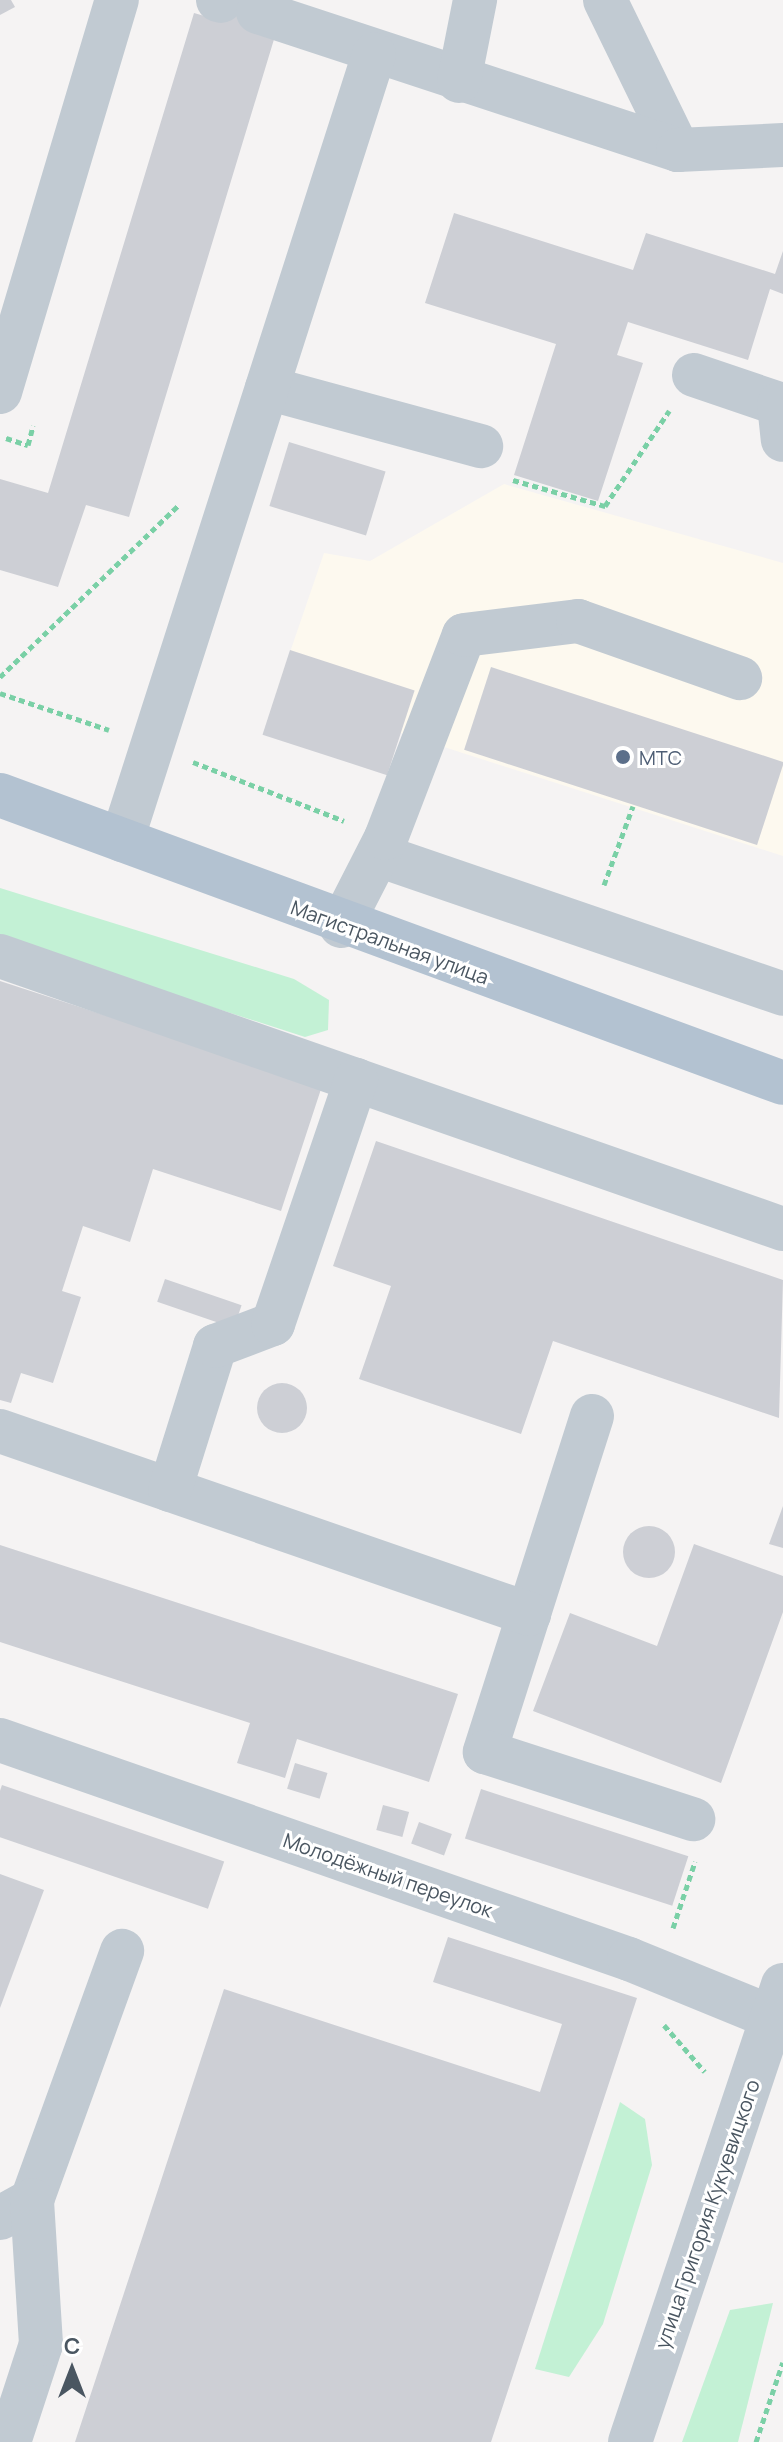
<!DOCTYPE html>
<meta charset="utf-8">
<style>
body{margin:0}
#map{position:relative;width:783px;height:2442px;overflow:hidden;background:#f5f3f3;font-family:Manrope,sans-serif}
div>[style]{position:absolute}
.commercial>*{inset:0;background:#fdf9ef}
.green>*{inset:0;background:#c3f1d5}
.building>*{inset:0;background:#cdcfd5;transform-origin:0 0}
.round{border-radius:50%}
.path>*{height:5px;margin-top:-2.5px;transform-origin:0;background:repeating-linear-gradient(90deg,#7ad0a6 0 6px,transparent 0 10px)}
.minor>*{height:44px;margin:-22px;padding:0 22px;transform-origin:22px;border-radius:22px;background:#c1cad2}
.major>*{height:44px;margin:-22px;padding:0 22px;transform-origin:22px;border-radius:22px;background:#b3c2d1}
.dots>*{width:22px;height:22px;translate:-50% -50%;box-sizing:border-box;border:4px solid #fff;border-radius:50%}
span{translate:-50% -50%;white-space:nowrap;text-align:center;line-height:1.15;-webkit-text-stroke:6px #fff;paint-order:stroke}
.service-label{font-size:20px;color:#4e5e75}
.left{translate:0 -50%;text-align:left}
.street-label{font-size:20px;color:#4a5661}
.north{position:absolute;left:32px;top:2330px;width:80px;height:80px;-webkit-text-stroke:6px #fff;paint-order:stroke;rotate:0deg;font-size:22px;font-weight:700;line-height:32px;text-align:center;color:#4a5661}
.north::after{content:'';display:block;margin:auto;width:28px;height:36px;background:#4a5661;clip-path:polygon(50% 0,100% 100%,50% 72%,0 100%)}
</style>
<div id="map">
<div class="commercial">
<i style="clip-path:polygon(504px 484px,783px 563px,783px 856px,276px 693px,324px 553px,370px 561px)"></i>
</div>
<div class="green">
<i style="clip-path:polygon(0 888px,294px 979px,329px 1000px,328px 1030px,305px 1037px,0 939px)"></i>
<i style="clip-path:polygon(620px 2102px,645px 2119px,652px 2165px,603px 2324px,569px 2377px,535px 2369px)"></i>
<i style="clip-path:polygon(773px 2303px,738px 2442px,682px 2442px,730px 2310px)"></i>
</div>
<div class="building">
<i style="clip-path:polygon(0 0,11px 0,15px 7px,0 15px)"></i>
<i style="clip-path:polygon(221px 0,275px 36px,129px 517px,86px 505px,58px 587px,0 570px,0 479px,48px 493px,194px 13px,215px 19px)"></i>
<i style="clip-path:polygon(454px 213px,633px 270px,646px 233px,775px 274px,783px 251px,783px 294px,770px 289px,748px 360px,628px 322px,617px 355px,643px 363px,598px 501px,514px 475px,556px 344px,425px 303px)"></i>
<i style="left:289px;top:442px;width:101px;height:67px;rotate:17deg"></i>
<i style="left:290px;top:650px;width:131px;height:89px;rotate:18deg"></i>
<i style="left:491px;top:667px;width:308px;height:87px;rotate:18deg"></i>
<i style="clip-path:polygon(0 981px,322px 1086px,281px 1211px,153px 1169px,130px 1242px,83px 1226px,62px 1291px,81px 1297px,53px 1383px,21px 1373px,11px 1403px,0 1400px)"></i>
<i style="clip-path:polygon(376px 1141px,783px 1280px,779px 1418px,553px 1341px,521px 1434px,359px 1379px,391px 1286px,333px 1266px)"></i>
<i style="left:165px;top:1279px;width:81px;height:24px;rotate:19deg"></i>
<i class="round" style="left:257px;top:1383px;width:50px;height:50px"></i>
<i style="clip-path:polygon(783px 1506px,783px 1548px,769px 1544px)"></i>
<i class="round" style="left:623px;top:1526px;width:52px;height:52px"></i>
<i style="clip-path:polygon(694px 1544px,783px 1576px,783px 1612px,721px 1783px,533px 1711px,570px 1613px,657px 1646px)"></i>
<i style="clip-path:polygon(0 1545px,458px 1694px,429px 1782px,297px 1739px,285px 1778px,237px 1763px,250px 1723px,0 1642px)"></i>
<i style="left:295px;top:1763px;width:34px;height:27px;rotate:17deg"></i>
<i style="left:2px;top:1785px;width:235px;height:50px;rotate:19deg"></i>
<i style="left:481px;top:1789px;width:218px;height:52px;rotate:18deg"></i>
<i style="left:383px;top:1805px;width:27px;height:26px;rotate:15deg"></i>
<i style="left:419px;top:1822px;width:35px;height:23px;rotate:20deg"></i>
<i style="clip-path:polygon(0 1874px,44px 1890px,0 2008px)"></i>
<i style="clip-path:polygon(448px 1937px,637px 1998px,491px 2442px,75px 2442px,224px 1989px,540px 2092px,562px 2024px,433px 1982px)"></i>
</div>
<div class="path">
<i style="left:6px;top:438px;width:23px;rotate:18deg"></i>
<i style="left:28px;top:445px;width:20px;rotate:-75deg"></i>
<i style="left:513px;top:480px;width:96px;rotate:15.8deg"></i>
<i style="left:605px;top:506px;width:115px;rotate:-56deg"></i>
<i style="left:0;top:677px;width:247px;rotate:-43.9deg"></i>
<i style="left:0;top:693px;width:115px;rotate:18.7deg"></i>
<i style="left:193px;top:762px;width:162px;rotate:21.3deg"></i>
<i style="left:604px;top:885px;width:84px;rotate:-69.8deg"></i>
<i style="left:673px;top:1928px;width:70px;rotate:-71.6deg"></i>
<i style="left:664px;top:2025px;width:62px;rotate:48.9deg"></i>
<i style="left:756px;top:2442px;width:84px;rotate:-71.4deg"></i>
</div>
<div class="minor">
<i style="left:218px;top:0;width:3px;rotate:18deg"></i>
<i style="left:605px;top:0;width:167px;rotate:64deg"></i>
<i style="left:258px;top:12px;width:442px;rotate:18.2deg"></i>
<i style="left:678px;top:150px;width:105px;rotate:-2.7deg"></i>
<i style="left:459px;top:81px;width:83px;rotate:-78.8deg"></i>
<i style="left:694px;top:375px;width:90px;rotate:18.8deg"></i>
<i style="left:779px;top:404px;width:36px;rotate:84deg"></i>
<i style="left:267px;top:388px;width:222px;rotate:15.2deg"></i>
<i style="left:0;top:392px;width:409px;rotate:-73.4deg"></i>
<i style="left:122px;top:840px;width:825px;rotate:-72.22deg"></i>
<i style="left:378px;top:855px;width:428px;rotate:18.9deg"></i>
<i style="left:341px;top:926px;width:99px;rotate:-62.9deg"></i>
<i style="left:386px;top:838px;width:217px;rotate:-69deg"></i>
<i style="left:464px;top:635px;width:115px;rotate:-7deg"></i>
<i style="left:578px;top:621px;width:172px;rotate:19.4deg"></i>
<i style="left:0;top:956px;width:829px;rotate:19.22deg"></i>
<i style="left:592px;top:1416px;width:353px;rotate:107.7deg"></i>
<i style="left:485px;top:1752px;width:219px;rotate:17.9deg"></i>
<i style="left:0;top:1431px;width:560px;rotate:19.08deg"></i>
<i style="left:170px;top:1490px;width:151px;rotate:-72.6deg"></i>
<i style="left:215px;top:1346px;width:62px;rotate:-20.8deg"></i>
<i style="left:273px;top:1324px;width:258px;rotate:-71.2deg"></i>
<i style="left:0;top:1740px;width:666px;rotate:19.2deg"></i>
<i style="left:629px;top:1959px;width:166px;rotate:22.2deg"></i>
<i style="left:0;top:2218px;width:37px;rotate:-29deg"></i>
<i style="left:32px;top:2200px;width:265px;rotate:-70.1deg"></i>
<i style="left:9px;top:2442px;width:103px;rotate:-71.9deg"></i>
<i style="left:41px;top:2344px;width:144px;rotate:-93.6deg"></i>
<i style="left:630px;top:2442px;width:482px;rotate:-71.5deg"></i>
</div>
<div class="major">
<i style="left:0;top:795px;width:834px;rotate:20.19deg"></i>
</div>
<div class="dots">
<i style="left:623px;top:757px;background:#5c6f8a"></i>
</div>
<div class="service-label">
<span class="left" style="left:639px;top:757px">МТС</span>
</div>
<div class="street-label">
<span style="left:390px;top:942px;rotate:20deg">Магистральная улица</span>
<span style="left:388px;top:1875px;rotate:19deg">Молодёжный переулок</span>
<span style="left:707px;top:2214px;rotate:-71deg">улица Григория Кукуевицкого</span>
</div>
<div class="north">С</div>
</div>
